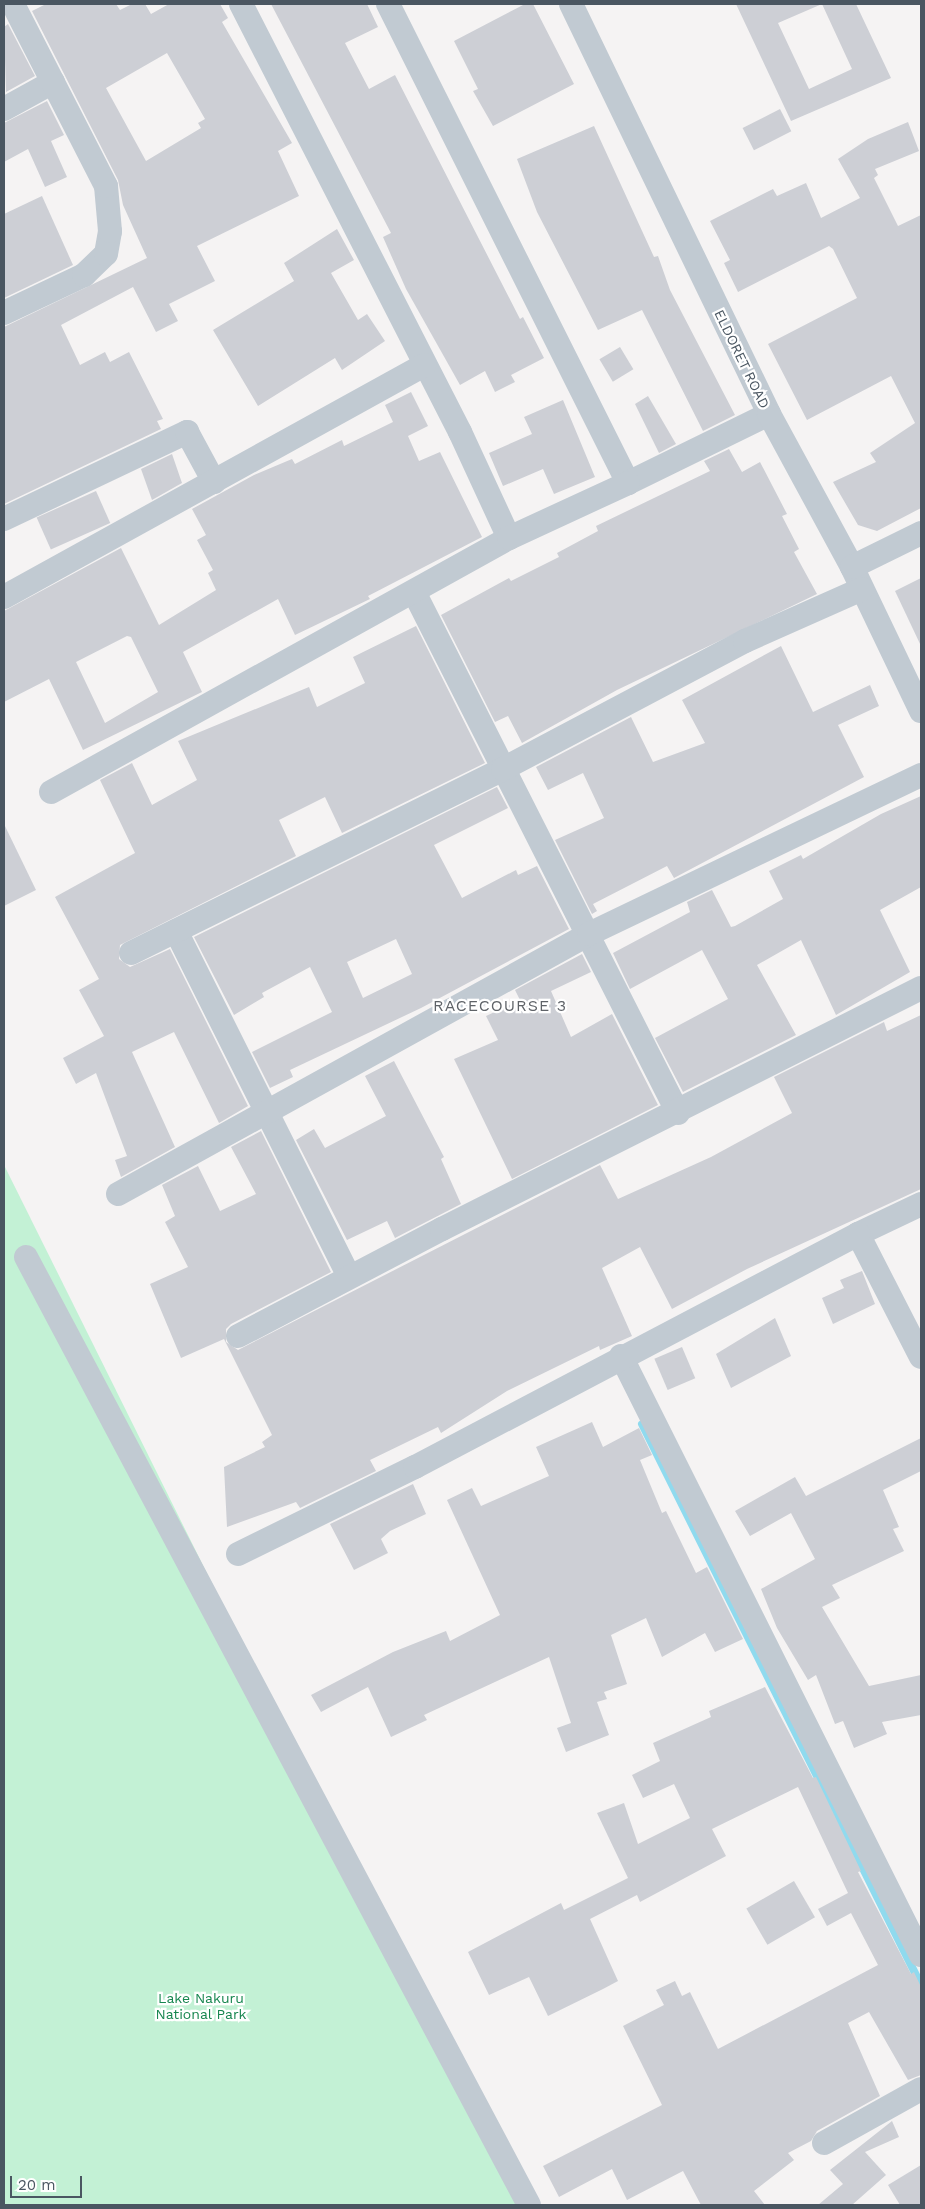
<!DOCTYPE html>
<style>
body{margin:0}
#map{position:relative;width:925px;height:2209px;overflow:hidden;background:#f5f3f3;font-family:"Work Sans",sans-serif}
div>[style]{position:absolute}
.green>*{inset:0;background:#c3f1d5}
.stream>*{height:8px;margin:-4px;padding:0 4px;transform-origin:4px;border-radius:4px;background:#90daee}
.building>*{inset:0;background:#cdcfd5;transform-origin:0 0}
.street>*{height:24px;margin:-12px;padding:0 12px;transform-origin:12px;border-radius:12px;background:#c1cad2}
span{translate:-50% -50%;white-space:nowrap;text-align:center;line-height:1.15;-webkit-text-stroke:4.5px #fff;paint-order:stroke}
.street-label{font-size:14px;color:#4a5661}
.park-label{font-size:14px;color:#17864f}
.quarter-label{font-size:16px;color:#5f6368;letter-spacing:1px}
.frame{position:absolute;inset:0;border:5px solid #4a5661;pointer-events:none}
.scale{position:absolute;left:10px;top:2176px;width:72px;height:22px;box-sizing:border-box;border:2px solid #4a5661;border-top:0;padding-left:6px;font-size:15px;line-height:18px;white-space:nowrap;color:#4a5661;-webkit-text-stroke:4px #fff;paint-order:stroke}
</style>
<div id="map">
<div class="green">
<i style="clip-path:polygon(4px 1165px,521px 2205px,4px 2205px)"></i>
</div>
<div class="stream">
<i style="left:642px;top:1424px;width:627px;rotate:63.56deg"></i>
</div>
<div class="building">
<i style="clip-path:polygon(evenodd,46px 4px,116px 4px,120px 10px,132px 4px,145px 4px,151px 14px,169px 4px,220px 4px,228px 18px,222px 22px,292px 143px,278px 151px,299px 196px,197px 246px,215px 281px,169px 304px,178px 321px,156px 332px,133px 287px,61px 325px,80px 365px,105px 352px,110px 362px,129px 352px,163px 419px,157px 421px,161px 429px,4px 504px,4px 327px,147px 258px,123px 205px,118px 180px,32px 11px,46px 4px,167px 53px,205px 119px,198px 123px,201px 128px,146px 161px,106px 88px,167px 53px)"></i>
<i style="clip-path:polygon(271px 4px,367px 4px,378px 27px,345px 43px,369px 89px,395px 75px,520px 319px,523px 317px,544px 358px,511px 375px,515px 382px,495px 392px,485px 371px,460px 385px,406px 289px,383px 237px,391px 233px)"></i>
<i style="clip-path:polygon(525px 4px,533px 4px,574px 84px,493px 126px,473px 91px,478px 89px,454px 41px)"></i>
<i style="clip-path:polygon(evenodd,736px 4px,856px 4px,891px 78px,791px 121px,736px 4px,822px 4px,852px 69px,809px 89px,778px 23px,822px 4px)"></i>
<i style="clip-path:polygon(8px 24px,35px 76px,6px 92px,4px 27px)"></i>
<i style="clip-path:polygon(47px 101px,64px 135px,51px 141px,67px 177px,45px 187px,28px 149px,4px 162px,4px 123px)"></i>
<i style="left:780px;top:109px;width:25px;height:42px;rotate:63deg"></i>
<i style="clip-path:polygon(908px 122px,919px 151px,875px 169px,878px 175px,874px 178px,898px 226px,921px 215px,921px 508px,877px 531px,858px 525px,833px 482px,876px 462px,870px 453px,915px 423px,891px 376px,807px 420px,768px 344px,857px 298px,833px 249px,829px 246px,738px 292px,724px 263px,730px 260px,710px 221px,773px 189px,777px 196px,806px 183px,821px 218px,860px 198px,838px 159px,868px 139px)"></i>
<i style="clip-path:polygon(594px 126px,654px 257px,658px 256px,670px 290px,735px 415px,703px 431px,642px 310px,598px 330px,537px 212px,517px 159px)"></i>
<i style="clip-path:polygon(42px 196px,73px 265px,4px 298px,4px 214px)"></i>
<i style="clip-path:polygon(337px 229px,354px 260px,331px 273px,358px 320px,367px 314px,385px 341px,342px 370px,335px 358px,258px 406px,213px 330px,294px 281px,284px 263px)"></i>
<i style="left:620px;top:347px;width:26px;height:24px;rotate:59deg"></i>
<i style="clip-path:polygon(evenodd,411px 392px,428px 426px,408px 436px,419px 461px,440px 452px,482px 537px,368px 596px,370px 599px,295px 635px,278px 599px,183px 652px,202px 692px,83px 750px,49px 679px,4px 702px,4px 611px,121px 548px,159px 625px,216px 590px,208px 573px,213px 570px,197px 540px,206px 535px,192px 509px,254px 475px,292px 459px,295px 464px,342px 440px,344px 446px,393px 422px,385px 405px,411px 392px,127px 636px,131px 637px,158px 692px,105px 723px,76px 662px,127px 636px)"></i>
<i style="clip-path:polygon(648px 396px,676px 444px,659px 453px,635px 404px)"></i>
<i style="clip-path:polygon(563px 400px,595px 477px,554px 494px,543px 469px,503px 486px,489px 453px,532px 434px,524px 417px)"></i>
<i style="clip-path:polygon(729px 449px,742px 472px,760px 462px,787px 514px,782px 516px,799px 549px,794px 552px,817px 594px,617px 690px,522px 743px,508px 716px,495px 722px,441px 615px,509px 578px,511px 581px,559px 557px,557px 553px,598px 531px,596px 526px,710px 471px,704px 461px)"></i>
<i style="clip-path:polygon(172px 454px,182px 483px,152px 500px,141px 469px)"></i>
<i style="left:96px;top:491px;width:35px;height:65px;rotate:66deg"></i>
<i style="clip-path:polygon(921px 578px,921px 646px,895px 591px)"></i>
<i style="clip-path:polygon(416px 626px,485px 763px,342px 833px,325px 797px,279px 820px,296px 856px,120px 945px,119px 959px,130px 967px,170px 949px,248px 1106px,219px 1123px,174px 1032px,132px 1052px,175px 1147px,121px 1177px,115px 1160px,127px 1156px,96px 1073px,76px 1084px,63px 1058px,104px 1036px,79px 990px,99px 979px,55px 897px,135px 853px,100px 780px,132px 763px,152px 805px,197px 780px,178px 741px,309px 687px,317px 707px,365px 683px,353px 657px)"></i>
<i style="clip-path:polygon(781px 646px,813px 712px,870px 685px,879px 706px,838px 725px,864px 777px,674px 878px,667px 866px,593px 904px,597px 911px,592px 914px,555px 840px,604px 818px,583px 773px,548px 790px,536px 767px,631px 717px,653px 762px,705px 743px,682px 700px)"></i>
<i style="clip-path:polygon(evenodd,497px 787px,508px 808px,434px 845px,462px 898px,516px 870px,518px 875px,537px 866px,569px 929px,421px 1008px,290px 1070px,293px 1077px,270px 1088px,252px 1052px,332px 1012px,310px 967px,262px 993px,264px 997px,234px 1015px,194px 937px,497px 787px,396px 939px,412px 974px,363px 998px,347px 962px,396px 939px)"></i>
<i style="clip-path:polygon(921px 796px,921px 887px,880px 910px,910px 972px,836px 1015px,801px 940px,757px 965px,796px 1035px,683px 1092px,655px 1038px,728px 999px,702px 950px,630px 989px,613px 953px,690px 912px,687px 902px,712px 890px,731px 927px,735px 926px,783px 899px,769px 871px,801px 855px,803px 859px,881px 814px)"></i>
<i style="clip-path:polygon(4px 824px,36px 890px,4px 906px)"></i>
<i style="clip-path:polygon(582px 954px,591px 972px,551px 991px,571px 1037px,612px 1014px,658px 1105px,512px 1179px,454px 1059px,498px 1040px,486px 1016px,520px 1000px,515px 990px)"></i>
<i style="clip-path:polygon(921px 1015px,921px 1189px,747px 1269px,672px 1309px,640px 1247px,602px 1268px,632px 1336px,600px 1350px,599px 1346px,507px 1391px,441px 1433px,438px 1427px,370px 1460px,376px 1471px,300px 1508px,296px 1502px,227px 1527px,224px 1467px,265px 1447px,262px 1442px,272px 1435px,224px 1339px,181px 1358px,150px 1284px,188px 1267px,165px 1222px,175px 1216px,162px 1185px,198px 1166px,220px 1211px,256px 1194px,231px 1147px,261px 1131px,331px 1272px,231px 1324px,226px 1329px,226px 1342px,238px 1350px,600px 1165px,618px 1199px,711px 1157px,792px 1113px,774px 1077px,884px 1022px,887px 1031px)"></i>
<i style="clip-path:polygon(394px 1061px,444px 1157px,441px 1159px,461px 1204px,395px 1238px,387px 1221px,347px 1240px,296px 1140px,314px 1129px,325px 1148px,386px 1116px,365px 1076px)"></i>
<i style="clip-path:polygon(862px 1271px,875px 1304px,833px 1324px,822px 1298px,844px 1288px,840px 1280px)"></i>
<i style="clip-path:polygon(775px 1318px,791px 1356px,731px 1388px,716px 1354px)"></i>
<i style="left:682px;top:1347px;width:34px;height:30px;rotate:67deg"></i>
<i style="clip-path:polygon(592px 1422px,603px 1447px,639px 1428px,652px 1455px,640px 1460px,662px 1513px,666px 1511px,696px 1573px,707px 1567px,743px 1639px,715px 1652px,705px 1633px,662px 1657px,646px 1618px,611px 1635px,627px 1684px,604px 1692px,607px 1699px,597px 1702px,609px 1735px,566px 1752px,557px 1728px,571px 1723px,549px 1657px,424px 1715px,427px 1720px,391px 1737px,368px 1687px,321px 1712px,311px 1695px,393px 1652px,446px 1631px,450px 1641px,500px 1615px,447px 1500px,472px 1488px,481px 1506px,549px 1476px,536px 1447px)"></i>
<i style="clip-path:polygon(921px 1438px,921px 1471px,883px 1490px,899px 1527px,893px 1529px,904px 1551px,832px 1585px,840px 1598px,822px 1607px,869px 1686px,921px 1675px,921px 1715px,882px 1722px,887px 1734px,854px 1748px,843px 1721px,835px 1724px,816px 1675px,808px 1680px,777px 1628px,761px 1589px,815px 1559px,791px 1513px,750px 1536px,735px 1511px,795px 1477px,806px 1496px)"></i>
<i style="clip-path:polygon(413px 1484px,426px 1514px,390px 1531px,381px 1539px,388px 1553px,354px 1570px,330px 1524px)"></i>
<i style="clip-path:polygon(765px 1687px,813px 1778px,816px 1777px,861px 1871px,858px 1872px,911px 1974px,914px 1972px,921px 1987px,921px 2075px,908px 2080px,869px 2012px,848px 2023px,880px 2096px,817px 2131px,811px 2141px,788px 2153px,794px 2160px,754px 2191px,765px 2205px,701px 2205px,683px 2171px,627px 2200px,612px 2169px,559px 2197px,543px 2166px,662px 2105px,623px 2026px,664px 2005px,656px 1990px,675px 1981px,682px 1996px,690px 1992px,718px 2049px,878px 1965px,851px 1913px,827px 1926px,818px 1909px,848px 1893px,798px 1787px,712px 1829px,726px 1856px,640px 1902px,637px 1895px,590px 1919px,618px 1981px,603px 1989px,548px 2016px,529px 1977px,489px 1995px,468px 1952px,561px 1903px,564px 1910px,628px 1878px,597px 1813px,624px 1803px,638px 1844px,690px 1818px,674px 1784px,643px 1798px,632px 1775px,660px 1761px,653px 1743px,711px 1717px,709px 1711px)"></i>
<i style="left:794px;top:1881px;width:42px;height:55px;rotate:60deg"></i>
<i style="clip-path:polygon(892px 2121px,899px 2137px,865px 2152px,886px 2175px,852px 2205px,818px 2205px,843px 2184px,830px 2170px)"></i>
<i style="clip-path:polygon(921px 2165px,921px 2205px,900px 2205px,888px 2185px)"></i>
</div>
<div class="street">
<i style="left:241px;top:4px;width:481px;rotate:62.9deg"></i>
<i style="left:460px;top:432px;width:117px;rotate:65.2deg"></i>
<i style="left:388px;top:4px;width:536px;rotate:63.39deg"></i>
<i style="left:628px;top:483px;width:157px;rotate:-26.1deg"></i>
<i style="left:571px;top:4px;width:455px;rotate:64.2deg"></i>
<i style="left:769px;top:414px;width:174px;rotate:61.5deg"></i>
<i style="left:852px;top:567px;width:160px;rotate:64.4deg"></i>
<i style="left:4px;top:109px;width:56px;rotate:-28.9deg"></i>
<i style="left:4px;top:313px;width:89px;rotate:-25.4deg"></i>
<i style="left:84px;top:275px;width:30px;rotate:-44deg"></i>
<i style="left:106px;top:254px;width:23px;rotate:-80deg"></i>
<i style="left:110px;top:231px;width:45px;rotate:-95.1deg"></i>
<i style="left:106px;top:186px;width:204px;rotate:-117.1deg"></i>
<i style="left:4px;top:519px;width:203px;rotate:-25.4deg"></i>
<i style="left:187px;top:432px;width:57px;rotate:61.6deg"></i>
<i style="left:852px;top:567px;width:77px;rotate:-26.2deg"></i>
<i style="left:414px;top:592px;width:584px;rotate:63.13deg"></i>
<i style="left:4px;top:597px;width:480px;rotate:-28.9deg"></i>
<i style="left:51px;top:792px;width:524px;rotate:-29.01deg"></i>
<i style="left:509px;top:538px;width:131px;rotate:-24.8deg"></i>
<i style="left:176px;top:931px;width:386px;rotate:63.4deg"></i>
<i style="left:131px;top:953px;width:415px;rotate:-26.3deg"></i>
<i style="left:503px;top:769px;width:274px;rotate:-27.9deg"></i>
<i style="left:745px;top:641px;width:128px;rotate:-24deg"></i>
<i style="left:118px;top:1194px;width:538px;rotate:-28.9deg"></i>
<i style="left:589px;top:934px;width:368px;rotate:-25.6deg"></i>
<i style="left:921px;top:1204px;width:70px;rotate:154.5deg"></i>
<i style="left:858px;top:1234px;width:138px;rotate:62.9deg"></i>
<i style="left:26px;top:1257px;width:1073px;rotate:62.05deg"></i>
<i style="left:238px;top:1336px;width:230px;rotate:-27.7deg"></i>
<i style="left:442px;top:1229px;width:536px;rotate:-26.71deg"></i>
<i style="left:621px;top:1356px;width:670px;rotate:63.4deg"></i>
<i style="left:238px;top:1554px;width:197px;rotate:-26.2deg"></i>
<i style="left:415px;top:1467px;width:501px;rotate:-27.74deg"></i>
<i style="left:824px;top:2143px;width:111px;rotate:-29.1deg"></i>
</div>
<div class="street-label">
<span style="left:742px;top:359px;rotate:64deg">ELDORET ROAD</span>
</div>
<div class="park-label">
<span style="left:201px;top:2006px">Lake Nakuru<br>National Park</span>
</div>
<div class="quarter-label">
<span style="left:500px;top:1006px">RACECOURSE 3</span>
</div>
<div class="frame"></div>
<div class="scale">20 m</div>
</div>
